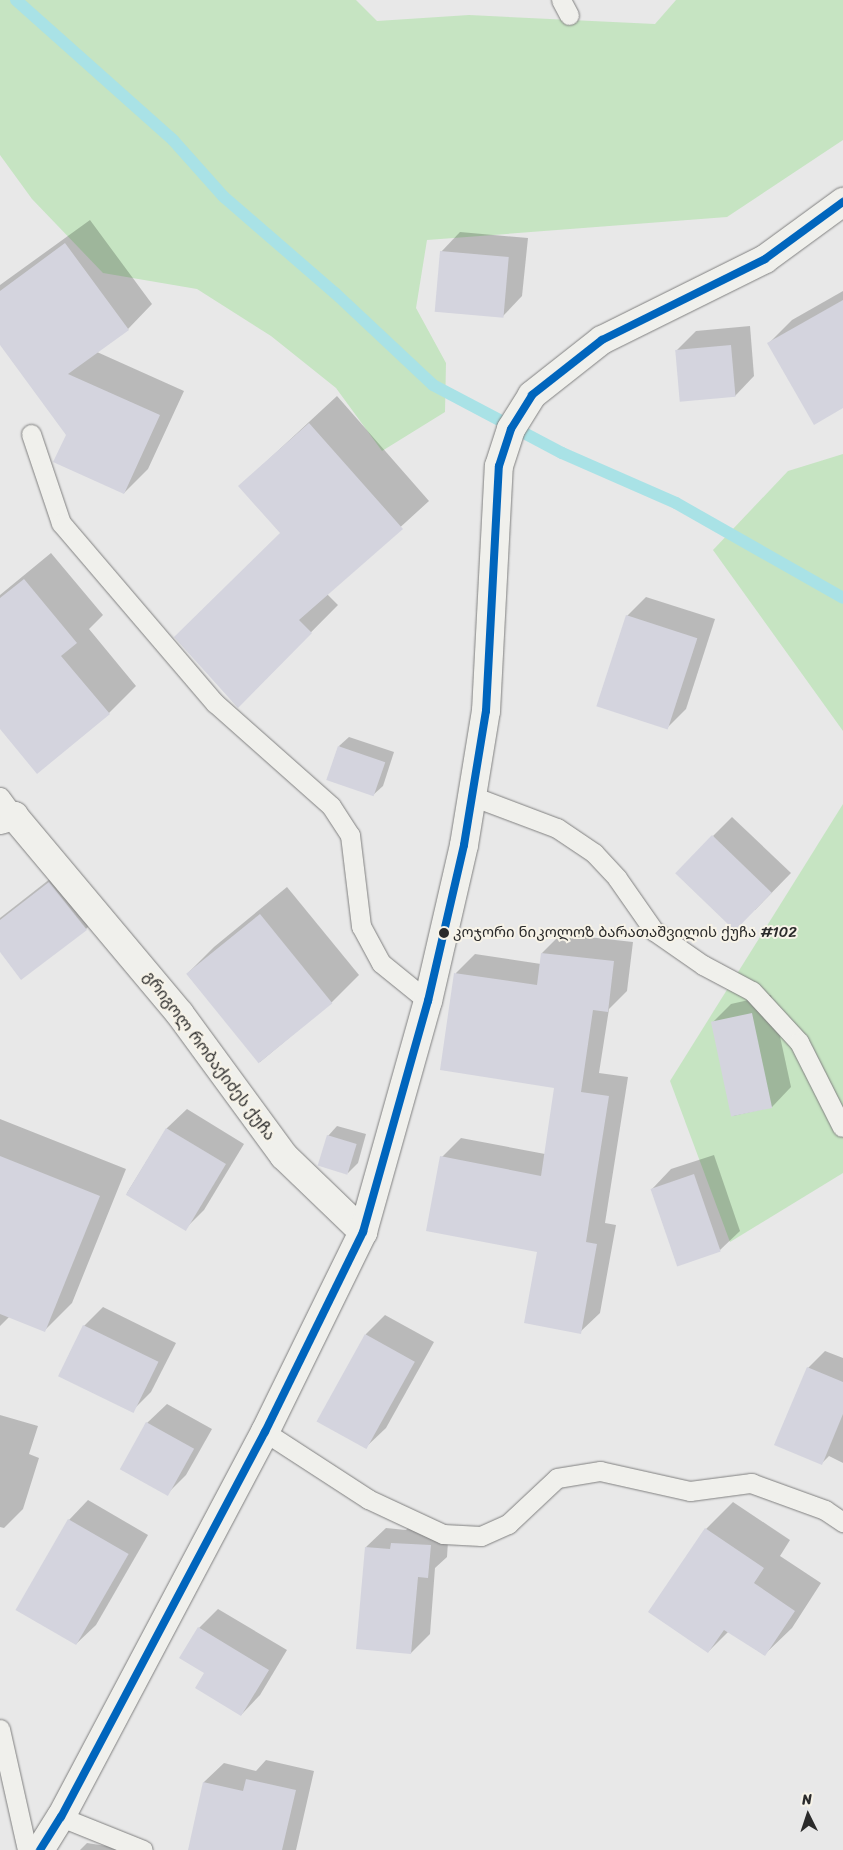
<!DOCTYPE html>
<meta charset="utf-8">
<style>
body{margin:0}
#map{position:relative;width:843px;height:1850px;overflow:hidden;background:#e8e8e8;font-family:Sriracha,"Noto Sans Georgian",sans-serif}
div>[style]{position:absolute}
.green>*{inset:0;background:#c6e4c2}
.shadow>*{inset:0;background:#0003}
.stream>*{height:12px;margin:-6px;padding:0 6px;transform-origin:6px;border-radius:6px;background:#a9e2e6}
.building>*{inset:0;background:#d4d4de;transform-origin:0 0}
.roads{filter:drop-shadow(0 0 1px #808080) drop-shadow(0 0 1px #808080)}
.lane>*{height:19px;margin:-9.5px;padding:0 9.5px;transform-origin:9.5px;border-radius:9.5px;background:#f0f0ec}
.street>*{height:28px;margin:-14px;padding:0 14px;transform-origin:14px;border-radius:14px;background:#f0f0ec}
.bus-1>*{height:8px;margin:-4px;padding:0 4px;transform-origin:4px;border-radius:4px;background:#0065bd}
.dots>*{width:14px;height:14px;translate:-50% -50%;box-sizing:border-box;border:2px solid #f7f3e8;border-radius:50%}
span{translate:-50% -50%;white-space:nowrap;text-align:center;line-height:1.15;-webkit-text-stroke:4px #f7f3e8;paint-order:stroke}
.bus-label{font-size:15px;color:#2b2b2b}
.left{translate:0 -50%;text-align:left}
.street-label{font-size:16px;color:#2b2b2b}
.north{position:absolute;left:783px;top:1790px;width:50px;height:50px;-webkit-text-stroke:4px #f7f3e8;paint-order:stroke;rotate:356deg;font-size:14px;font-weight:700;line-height:20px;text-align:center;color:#2b2b2b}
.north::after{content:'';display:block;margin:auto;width:18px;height:22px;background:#2b2b2b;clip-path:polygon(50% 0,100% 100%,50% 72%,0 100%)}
</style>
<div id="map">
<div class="green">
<i style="clip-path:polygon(0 0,356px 0,377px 21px,469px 15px,655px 24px,676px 0,843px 0,843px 140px,727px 217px,427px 240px,416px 308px,446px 363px,445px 412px,382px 451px,336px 388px,271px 336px,197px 289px,103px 273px,32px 199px,0 155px)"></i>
<i style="clip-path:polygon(843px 454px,843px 731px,713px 550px,788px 471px)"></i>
<i style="clip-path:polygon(843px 804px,843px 1173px,730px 1242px,670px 1081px)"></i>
</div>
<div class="shadow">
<i style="clip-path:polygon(90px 220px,152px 304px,128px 329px,97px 352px,184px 391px,148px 469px,124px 493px,67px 434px,0 343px,0 285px)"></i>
<i style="clip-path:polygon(460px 232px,528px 238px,522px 296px,503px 316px,441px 252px)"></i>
<i style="clip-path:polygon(843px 291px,843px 407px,769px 343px,792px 320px)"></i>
<i style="clip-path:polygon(750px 326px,754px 376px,735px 396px,677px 350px,696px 331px)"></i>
<i style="clip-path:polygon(337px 396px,429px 501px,327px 594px,338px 605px,238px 706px,281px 533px,240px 486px)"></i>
<i style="clip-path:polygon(51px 553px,103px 615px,89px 629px,136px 686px,109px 713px,37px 772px,0 727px,0 595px)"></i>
<i style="clip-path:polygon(646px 597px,715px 619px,686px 709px,667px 728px,627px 616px)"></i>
<i style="clip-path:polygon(349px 737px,394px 752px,383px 786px,373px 795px,339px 746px)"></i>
<i style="clip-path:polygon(732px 817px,791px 873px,755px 910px,713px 836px)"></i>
<i style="clip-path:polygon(69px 864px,105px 910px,86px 929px,0 950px,0 918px)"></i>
<i style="clip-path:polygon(287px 887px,359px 975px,332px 1002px,260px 1062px,187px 974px,214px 947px)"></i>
<i style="clip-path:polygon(561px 934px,633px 942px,627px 991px,609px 1009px,599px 1073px,628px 1077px,605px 1223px,616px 1225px,600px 1313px,580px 1332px,539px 1251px,442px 1157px,461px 1138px,545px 1154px,556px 1087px,441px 1069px,456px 973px,475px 954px,541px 964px,542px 953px)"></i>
<i style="clip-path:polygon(771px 995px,791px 1087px,772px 1107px,733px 1116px,712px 1023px,731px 1004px)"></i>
<i style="clip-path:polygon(187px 1109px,244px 1144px,204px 1210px,185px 1229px,127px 1193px,167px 1128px)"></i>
<i style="clip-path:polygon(0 1119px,126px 1169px,72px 1303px,45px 1330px,10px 1316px,0 1326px)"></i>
<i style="clip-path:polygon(337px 1126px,366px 1134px,358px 1163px,348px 1173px,328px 1136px)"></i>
<i style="clip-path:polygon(714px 1155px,740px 1231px,720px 1250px,652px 1189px,671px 1169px)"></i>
<i style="clip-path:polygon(103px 1307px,176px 1343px,151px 1392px,132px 1411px,84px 1326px)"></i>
<i style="clip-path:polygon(385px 1315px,434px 1342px,386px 1428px,366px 1447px,366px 1334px)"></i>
<i style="clip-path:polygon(825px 1351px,843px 1358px,843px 1463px,829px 1456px,822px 1463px,808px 1368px)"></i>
<i style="clip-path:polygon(167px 1404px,212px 1429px,186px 1475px,167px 1494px,147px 1423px)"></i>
<i style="clip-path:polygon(0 1415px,38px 1426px,29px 1454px,39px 1458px,23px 1509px,4px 1528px,0 1527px)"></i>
<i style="clip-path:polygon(88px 1500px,148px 1535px,96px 1625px,76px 1644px,69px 1520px)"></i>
<i style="clip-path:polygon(733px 1502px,790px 1540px,780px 1556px,821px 1583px,792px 1628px,764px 1655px,729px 1631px,708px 1652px,706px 1529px)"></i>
<i style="clip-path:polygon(412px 1524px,449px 1526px,447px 1557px,435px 1568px,430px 1634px,411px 1653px,366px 1547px,386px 1528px,406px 1530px)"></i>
<i style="clip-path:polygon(218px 1609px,287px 1650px,260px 1695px,241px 1715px,206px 1672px,199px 1628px)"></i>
<i style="clip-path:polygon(266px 1760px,314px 1771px,296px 1850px,189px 1850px,204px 1782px,224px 1763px,256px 1771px)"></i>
<i style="clip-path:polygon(87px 1843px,132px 1850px,80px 1850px)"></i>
</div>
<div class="stream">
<i style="left:16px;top:0;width:210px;rotate:41.7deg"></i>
<i style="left:173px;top:140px;width:76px;rotate:48.2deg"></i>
<i style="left:224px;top:197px;width:147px;rotate:40.9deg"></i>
<i style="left:335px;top:293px;width:134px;rotate:43.2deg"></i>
<i style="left:433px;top:385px;width:146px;rotate:27.8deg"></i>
<i style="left:562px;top:453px;width:124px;rotate:23.7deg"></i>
<i style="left:676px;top:503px;width:192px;rotate:29.6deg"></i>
</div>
<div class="building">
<i style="clip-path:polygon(65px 243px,129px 330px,68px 374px,160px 415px,124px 494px,53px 462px,66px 435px,0 345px,0 291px)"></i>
<i style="left:440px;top:251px;width:69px;height:61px;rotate:5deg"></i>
<i style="clip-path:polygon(843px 300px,843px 408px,814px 425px,767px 343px)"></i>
<i style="left:731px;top:345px;width:52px;height:56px;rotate:85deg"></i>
<i style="clip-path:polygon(309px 423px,403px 529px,299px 620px,312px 633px,238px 708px,174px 637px,280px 533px,238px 486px)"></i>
<i style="clip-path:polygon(24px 579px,77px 643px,61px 656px,110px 714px,37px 774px,0 729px,0 598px)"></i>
<i style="left:626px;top:615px;width:75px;height:96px;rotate:18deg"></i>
<i style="left:338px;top:746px;width:50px;height:36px;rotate:19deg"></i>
<i style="left:712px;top:835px;width:83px;height:53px;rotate:44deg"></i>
<i style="clip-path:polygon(49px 882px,87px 930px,21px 980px,0 952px,0 920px)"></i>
<i style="left:260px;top:914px;width:115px;height:95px;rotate:51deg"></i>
<i style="clip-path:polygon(541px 953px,614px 961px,608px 1012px,593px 1010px,581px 1092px,609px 1096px,586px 1242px,597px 1244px,581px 1334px,524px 1323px,537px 1252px,426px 1231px,440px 1156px,541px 1176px,554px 1088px,440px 1070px,454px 973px,537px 985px)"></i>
<i style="left:752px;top:1013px;width:97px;height:42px;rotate:78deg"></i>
<i style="left:166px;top:1128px;width:70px;height:78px;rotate:31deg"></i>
<i style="left:327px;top:1135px;width:31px;height:32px;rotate:17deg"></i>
<i style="clip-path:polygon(0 1156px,100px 1196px,45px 1332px,0 1314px)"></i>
<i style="left:694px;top:1174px;width:82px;height:46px;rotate:71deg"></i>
<i style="left:83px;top:1325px;width:84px;height:57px;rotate:26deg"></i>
<i style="left:365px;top:1334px;width:57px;height:100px;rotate:29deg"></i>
<i style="clip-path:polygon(807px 1367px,843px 1382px,843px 1414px,822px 1465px,774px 1445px)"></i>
<i style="left:146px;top:1422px;width:55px;height:54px;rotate:29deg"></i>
<i style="left:68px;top:1519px;width:70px;height:105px;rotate:30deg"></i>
<i style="clip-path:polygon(705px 1528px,764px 1568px,754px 1583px,795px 1611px,765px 1656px,724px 1630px,708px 1653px,648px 1612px)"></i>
<i style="clip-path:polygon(391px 1543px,431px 1545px,428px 1578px,418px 1577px,411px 1654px,356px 1649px,365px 1547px,390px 1549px)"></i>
<i style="clip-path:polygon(198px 1627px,269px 1670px,241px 1716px,195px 1688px,204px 1673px,179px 1658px)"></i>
<i style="clip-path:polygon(246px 1779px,296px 1790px,282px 1850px,188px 1850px,203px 1782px,243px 1791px)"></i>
</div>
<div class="roads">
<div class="lane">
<i style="left:561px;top:0;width:17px;rotate:62deg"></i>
<i style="left:31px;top:434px;width:94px;rotate:71.4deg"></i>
<i style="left:61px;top:523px;width:237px;rotate:49.5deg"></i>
<i style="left:215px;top:703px;width:155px;rotate:41.6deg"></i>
<i style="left:331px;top:806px;width:35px;rotate:57deg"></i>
<i style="left:350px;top:835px;width:92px;rotate:83.1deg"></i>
<i style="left:361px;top:926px;width:42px;rotate:61.6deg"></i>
<i style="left:381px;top:963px;width:60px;rotate:39deg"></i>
<i style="left:472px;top:796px;width:91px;rotate:20.6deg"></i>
<i style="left:557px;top:828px;width:45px;rotate:34deg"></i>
<i style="left:594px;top:853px;width:34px;rotate:47deg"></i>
<i style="left:617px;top:878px;width:65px;rotate:55.1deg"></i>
<i style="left:654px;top:931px;width:60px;rotate:34.8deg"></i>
<i style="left:703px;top:965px;width:55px;rotate:28deg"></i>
<i style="left:752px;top:991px;width:69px;rotate:47.3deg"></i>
<i style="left:799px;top:1042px;width:95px;rotate:63.2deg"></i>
<i style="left:0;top:797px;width:24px;rotate:54deg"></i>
<i style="left:265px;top:1432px;width:123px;rotate:33deg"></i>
<i style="left:368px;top:1499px;width:83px;rotate:25deg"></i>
<i style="left:443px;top:1534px;width:38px;rotate:3deg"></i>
<i style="left:481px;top:1536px;width:30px;rotate:-24deg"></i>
<i style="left:508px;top:1524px;width:67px;rotate:-43.2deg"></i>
<i style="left:557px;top:1478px;width:44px;rotate:-9.2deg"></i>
<i style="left:600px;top:1471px;width:92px;rotate:12.5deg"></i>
<i style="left:690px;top:1491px;width:62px;rotate:-7.5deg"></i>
<i style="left:751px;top:1483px;width:79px;rotate:20deg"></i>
<i style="left:825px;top:1510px;width:22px;rotate:34deg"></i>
<i style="left:0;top:1729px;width:124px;rotate:77.4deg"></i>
<i style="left:61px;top:1817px;width:88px;rotate:21.9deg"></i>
</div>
<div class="street">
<i style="left:0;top:820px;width:15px;rotate:-16deg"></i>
<i style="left:14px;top:816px;width:258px;rotate:50deg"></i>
<i style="left:180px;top:1014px;width:176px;rotate:53.8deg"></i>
<i style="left:284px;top:1156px;width:110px;rotate:43.9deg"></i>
<i style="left:40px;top:1850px;width:39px;rotate:-58deg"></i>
<i style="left:61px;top:1817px;width:436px;rotate:-62.1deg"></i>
<i style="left:265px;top:1432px;width:223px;rotate:-63.9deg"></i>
<i style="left:363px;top:1232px;width:240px;rotate:-74.3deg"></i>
<i style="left:428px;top:1001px;width:160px;rotate:-77deg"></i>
<i style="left:464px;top:845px;width:136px;rotate:-80.7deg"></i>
<i style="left:486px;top:711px;width:245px;rotate:-87deg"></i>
<i style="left:499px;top:466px;width:39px;rotate:-72deg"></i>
<i style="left:511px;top:429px;width:40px;rotate:-58deg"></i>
<i style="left:532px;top:395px;width:89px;rotate:-38.2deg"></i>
<i style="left:602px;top:340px;width:182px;rotate:-26.4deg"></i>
<i style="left:765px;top:259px;width:97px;rotate:-36.2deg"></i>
</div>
</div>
<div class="bus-1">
<i style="left:40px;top:1850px;width:39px;rotate:-58deg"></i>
<i style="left:61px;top:1817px;width:436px;rotate:-62.1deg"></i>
<i style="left:265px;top:1432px;width:223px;rotate:-63.9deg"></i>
<i style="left:363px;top:1232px;width:240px;rotate:-74.3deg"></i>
<i style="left:428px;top:1001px;width:160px;rotate:-77deg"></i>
<i style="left:464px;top:845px;width:136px;rotate:-80.7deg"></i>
<i style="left:486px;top:711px;width:245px;rotate:-87deg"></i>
<i style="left:499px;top:466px;width:39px;rotate:-72deg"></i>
<i style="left:511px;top:429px;width:40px;rotate:-58deg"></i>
<i style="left:532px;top:395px;width:89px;rotate:-38.2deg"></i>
<i style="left:602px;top:340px;width:182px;rotate:-26.4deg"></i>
<i style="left:765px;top:259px;width:97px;rotate:-36.2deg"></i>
</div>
<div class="dots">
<i style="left:444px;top:933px;background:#2b2b2b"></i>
</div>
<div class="bus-label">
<span class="left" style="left:453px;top:933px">კოჯორი ნიკოლოზ ბარათაშვილის ქუჩა #102</span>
</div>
<div class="street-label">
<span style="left:209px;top:1056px;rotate:53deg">გრიგოლ რობაქიძეს ქუჩა</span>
</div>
<div class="north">N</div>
</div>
